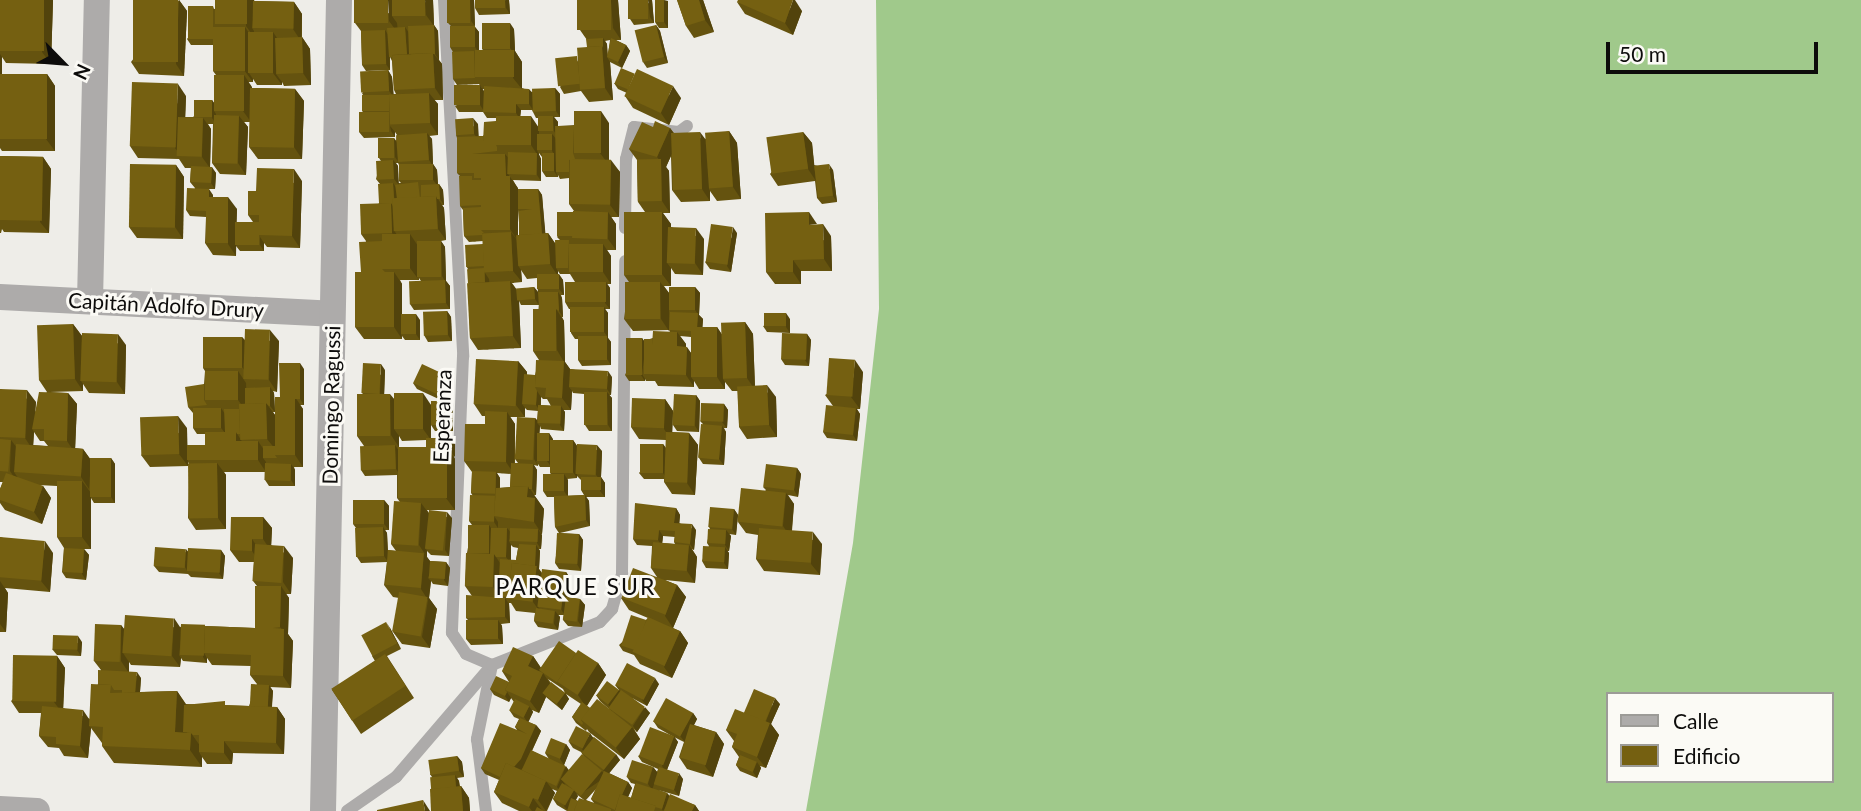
<!DOCTYPE html>
<meta charset="utf-8">
<style>
body{margin:0}
#map{position:relative;width:1861px;height:811px;overflow:hidden;background:#eeede8;font-family:Lato,sans-serif}
div>[style]{position:absolute}
.forest>*{inset:0;background:#a0c98b}
.service>*{height:12px;margin:-6px;padding:0 6px;transform-origin:6px;border-radius:6px;background:#adabaa}
.minor>*{height:26px;margin:-13px;padding:0 13px;transform-origin:13px;border-radius:13px;background:#adabaa}
.wall>*{inset:0;background:#65530f}
.shaded-wall>*{inset:0;background:#52430c;transform-origin:0 0}
.building>*{inset:0;background:#756011;transform-origin:0 0}
span{translate:-50% -50%;white-space:nowrap;text-align:center;line-height:1.15;-webkit-text-stroke:6px #fbfaf5;paint-order:stroke}
.street-label{font-size:21px;color:#0d0c0b}
.neighbourhood-label{font-size:23px;color:#0d0c0b;letter-spacing:2px}
.legend{position:absolute;left:1606px;top:692px;width:228px;height:91px;box-sizing:border-box;background:#fbfaf5;border:2px solid #9c9b97;margin:0;padding:9px 12px;list-style:none;font-size:21px;color:#0d0c0b}
.legend li{display:flex;align-items:center;gap:14px;height:35px}
.legend b{width:35px;border:2px solid #9c9b97}
.north{position:absolute;left:28px;top:28px;width:70px;height:70px;-webkit-text-stroke:5px #fbfaf5;paint-order:stroke;rotate:115deg;font-size:19px;font-weight:700;line-height:28px;text-align:center;color:#0d0c0b}
.north::after{content:'';display:block;margin:auto;width:24px;height:32px;background:#0d0c0b;clip-path:polygon(50% 0,100% 100%,50% 72%,0 100%)}
.scale{position:absolute;left:1606px;top:42px;width:212px;height:32px;box-sizing:border-box;border:4px solid #0d0c0b;border-top:0;padding-left:9px;font-size:21px;line-height:24px;white-space:nowrap;color:#0d0c0b;-webkit-text-stroke:5px #fbfaf5;paint-order:stroke}
</style>
<div id="map">
<div class="forest">
<i style="clip-path:polygon(evenodd,876px 0,1861px 0,1861px 811px,806px 811px,853px 543px,879px 309px,876px 0,1607px 694px,1831px 694px,1831px 781px,1607px 781px,1607px 694px)"></i>
</div>
<div class="service">
<i style="left:444px;top:0;width:357px;rotate:86.9deg"></i>
<i style="left:463px;top:356px;width:277px;rotate:92.3deg"></i>
<i style="left:452px;top:633px;width:25px;rotate:56deg"></i>
<i style="left:466px;top:654px;width:28px;rotate:23deg"></i>
<i style="left:492px;top:665px;width:76px;rotate:101.5deg"></i>
<i style="left:477px;top:739px;width:73px;rotate:82.9deg"></i>
<i style="left:625px;top:228px;width:69px;rotate:-89.2deg"></i>
<i style="left:626px;top:159px;width:33px;rotate:-76deg"></i>
<i style="left:634px;top:127px;width:45px;rotate:6.3deg"></i>
<i style="left:679px;top:132px;width:10px;rotate:-37deg"></i>
<i style="left:347px;top:811px;width:60px;rotate:-34.8deg"></i>
<i style="left:396px;top:777px;width:148px;rotate:-49.4deg"></i>
<i style="left:492px;top:665px;width:116px;rotate:-21.7deg"></i>
<i style="left:600px;top:622px;width:18px;rotate:-47deg"></i>
<i style="left:612px;top:609px;width:37px;rotate:-74deg"></i>
<i style="left:622px;top:573px;width:312px;rotate:-89.4deg"></i>
</div>
<div class="minor">
<i style="left:0;top:297px;width:332px;rotate:2.9deg"></i>
<i style="left:90px;top:301px;width:301px;rotate:-88.7deg"></i>
<i style="left:0;top:809px;width:37px;rotate:3deg"></i>
<i style="left:323px;top:811px;width:811px;rotate:-88.87deg"></i>
</div>
<div class="wall">
<i style="clip-path:polygon(0 0,53px 0,51px 64px,6px 63px,2px 57px,2px 74px,47px 74px,55px 86px,55px 151px,2px 151px,0 148px)"></i>
<i style="clip-path:polygon(179px 0,187px 11px,184px 76px,139px 74px,131px 62px)"></i>
<i style="clip-path:polygon(evenodd,433px 0,434px 25px,438px 31px,439px 60px,442px 64px,443px 100px,434px 100px,438px 104px,438px 135px,429px 136px,432px 139px,433px 164px,437px 170px,438px 184px,439px 184px,443px 190px,444px 205px,442px 205px,444px 208px,446px 240px,441px 241px,445px 247px,446px 281px,450px 286px,450px 309px,414px 310px,410px 304px,421px 281px,419px 278px,419px 280px,400px 280px,402px 284px,402px 314px,420px 320px,420px 340px,405px 340px,402px 336px,402px 339px,364px 339px,355px 327px,361px 272px,366px 241px,361px 234px,379px 203px,380px 184px,376px 179px,381px 161px,379px 158px,394px 138px,396px 141px,397px 135px,395px 132px,395px 137px,364px 138px,359px 132px,363px 112px,362px 111px,363px 95px,362px 93px,388px 70px,392px 77px,393px 94px,396px 94px,394px 90px,392px 61px,390px 57px,390px 70px,366px 71px,362px 65px,361px 31px,355px 23px,433px 0,396px 163px,398px 163px,399px 165px,399px 181px,401px 183px,398px 183px,398px 166px,396px 163px)"></i>
<i style="clip-path:polygon(evenodd,447px 0,474px 0,475px 27px,479px 32px,479px 50px,483px 50px,482px 49px,514px 29px,515px 51px,522px 62px,522px 88px,532px 92px,555px 88px,560px 94px,560px 117px,554px 117px,558px 122px,558px 126px,609px 123px,609px 160px,620px 172px,619px 217px,611px 217px,616px 224px,616px 250px,607px 250px,611px 256px,611px 284px,607px 284px,610px 288px,610px 309px,604px 309px,608px 313px,608px 338px,611px 342px,611px 365px,582px 366px,578px 360px,578px 339px,575px 339px,571px 333px,572px 309px,569px 309px,565px 302px,575px 282px,570px 274px,560px 274px,558px 271px,558px 274px,563px 280px,564px 295px,561px 295px,562px 298px,563px 317px,562px 317px,564px 321px,565px 362px,570px 369px,612px 377px,611px 395px,609px 395px,612px 398px,612px 431px,589px 431px,585px 425px,584px 394px,573px 393px,572px 391px,571px 410px,563px 410px,565px 412px,564px 431px,541px 429px,540px 426px,539px 433px,549px 433px,553px 440px,573px 440px,577px 446px,602px 451px,601px 477px,605px 483px,605px 497px,586px 497px,589px 501px,590px 526px,560px 533px,579px 534px,583px 540px,581px 571px,559px 569px,555px 563px,559px 533px,555px 527px,554px 497px,547px 497px,543px 491px,551px 474px,550px 473px,550px 467px,540px 467px,538px 464px,538px 466px,534px 465px,537px 470px,536px 495px,534px 495px,544px 509px,542px 534px,541px 534px,542px 535px,541px 549px,539px 549px,540px 551px,539px 569px,542px 573px,566px 572px,570px 578px,568px 597px,580px 599px,585px 605px,582px 627px,568px 626px,563px 620px,564px 615px,558px 615px,560px 617px,558px 630px,538px 627px,534px 621px,535px 613px,516px 611px,511px 603px,509px 603px,510px 623px,501px 624px,502px 626px,503px 644px,471px 645px,466px 639px,468px 620px,466px 618px,472px 596px,465px 586px,467px 553px,472px 525px,469px 521px,473px 496px,471px 493px,472px 472px,464px 461px,485px 424px,485px 416px,482px 416px,474px 404px,518px 361px,527px 372px,527px 375px,535px 375px,539px 360px,533px 351px,539px 305px,521px 305px,519px 301px,521px 348px,478px 350px,470px 338px,468px 269px,466px 266px,483px 244px,483px 241px,469px 242px,464px 236px,463px 210px,460px 206px,460px 176px,457px 173px,457px 138px,456px 135px,478px 124px,478px 136px,483px 136px,496px 121px,496px 118px,487px 118px,483px 112px,459px 112px,455px 106px,484px 91px,484px 89px,482px 89px,479px 84px,457px 85px,453px 79px,453px 52px,450px 47px,451px 26px,448px 23px,447px 0,521px 110px,532px 110px,536px 118px,538px 118px,538px 127px,520px 117px,521px 110px,447px 0,539px 153px,542px 157px,542px 171px,546px 177px,558px 177px,558px 175px,560px 179px,569px 178px,569px 204px,574px 211px,557px 237px,560px 240px,555px 243px,548px 233px,545px 233px,542px 195px,538px 189px,518px 189px,513px 180px,541px 181px,541px 159px,539px 155px,539px 153px,447px 0,518px 210px,520px 235px,518px 235px,518px 210px,447px 0,521px 270px,527px 279px,537px 278px,538px 293px,534px 287px,517px 290px,512px 283px,522px 282px,521px 270px,447px 0,541px 397px,543px 399px,547px 399px,551px 406px,541px 405px,541px 397px,447px 0,525px 408px,527px 410px,538px 411px,537px 420px,535px 418px,515px 459px,518px 463px,515px 463px,515px 424px,510px 417px,525px 417px,525px 408px,447px 0,497px 473px,511px 474px,510px 487px,500px 488px,500px 478px,497px 473px,447px 0,577px 476px,581px 480px,581px 490px,584px 495px,568px 496px,568px 480px,567px 479px,577px 478px,577px 476px,447px 0,511px 545px,513px 547px,518px 548px,516px 560px,511px 560px,511px 545px)"></i>
<i style="clip-path:polygon(509px 0,510px 14px,479px 15px,475px 8px)"></i>
<i style="clip-path:polygon(evenodd,577px 0,618px 0,621px 40px,616px 40px,626px 45px,630px 51px,622px 68px,610px 62px,613px 100px,589px 102px,581px 91px,564px 94px,560px 87px,587px 47px,587px 40px,580px 30px,577px 0,610px 40px,608px 55px,607px 44px,605px 41px,610px 40px)"></i>
<i style="clip-path:polygon(652px 0,654px 23px,634px 25px,630px 19px)"></i>
<i style="clip-path:polygon(677px 0,703px 0,714px 32px,694px 38px,686px 26px)"></i>
<i style="clip-path:polygon(254px 1px,294px 2px,302px 14px,302px 37px,310px 49px,311px 85px,284px 86px,282px 82px,282px 85px,257px 85px,253px 79px,253px 82px,248px 82px,252px 88px,295px 89px,304px 101px,302px 159px,258px 159px,249px 147px,250px 122px,244px 122px,248px 127px,246px 175px,220px 174px,212px 163px,213px 124px,208px 124px,211px 129px,210px 167px,216px 173px,215px 189px,202px 189px,213px 195px,213px 197px,237px 209px,236px 222px,253px 222px,248px 215px,256px 191px,302px 181px,300px 248px,267px 247px,264px 243px,264px 251px,240px 251px,236px 246px,236px 256px,213px 255px,205px 243px,206px 217px,190px 216px,186px 210px,195px 188px,190px 182px,191px 168px,185px 168px,179px 159px,138px 158px,130px 146px,186px 96px,185px 117px,193px 117px,212px 100px,214px 103px,216px 75px,213px 71px,213px 45px,191px 45px,187px 39px,213px 6px,214px 9px)"></i>
<i style="clip-path:polygon(668px 1px,668px 28px,659px 28px,655px 22px)"></i>
<i style="clip-path:polygon(737px 2px,802px 11px,793px 35px,745px 14px)"></i>
<i style="clip-path:polygon(656px 25px,660px 31px,668px 63px,647px 68px,643px 62px)"></i>
<i style="clip-path:polygon(614px 83px,681px 98px,669px 125px,633px 108px,625px 96px,627px 93px,618px 89px)"></i>
<i style="clip-path:polygon(evenodd,653px 127px,670px 128px,674px 133px,705px 139px,729px 131px,737px 143px,741px 199px,717px 201px,710px 191px,710px 201px,681px 202px,672px 190px,671px 156px,666px 167px,669px 171px,670px 213px,663px 213px,671px 224px,671px 227px,704px 239px,703px 275px,675px 274px,671px 268px,671px 286px,664px 286px,669px 293px,695px 287px,700px 293px,699px 315px,703px 319px,702px 328px,717px 327px,722px 335px,745px 322px,753px 334px,755px 386px,776px 397px,777px 437px,747px 439px,739px 427px,738px 391px,732px 391px,725px 382px,725px 389px,699px 389px,694px 381px,694px 387px,658px 386px,655px 381px,646px 381px,645px 379px,645px 381px,629px 381px,625px 375px,642px 338px,644px 341px,670px 332px,669px 330px,633px 331px,624px 319px,629px 282px,624px 275px,645px 212px,638px 202px,637px 160px,629px 149px,653px 127px,680px 336px,691px 337px,691px 353px,686px 347px,686px 344px,680px 336px)"></i>
<i style="clip-path:polygon(803px 132px,812px 143px,814px 165px,833px 170px,837px 202px,822px 204px,817px 198px,815px 181px,778px 186px,770px 174px)"></i>
<i style="clip-path:polygon(0 156px,43px 157px,51px 169px,49px 233px,4px 232px,2px 229px,1px 233px,0 233px)"></i>
<i style="clip-path:polygon(176px 165px,184px 177px,183px 239px,137px 238px,129px 227px)"></i>
<i style="clip-path:polygon(737px 233px,731px 272px,710px 269px,705px 262px)"></i>
<i style="clip-path:polygon(831px 236px,832px 271px,801px 271px,801px 284px,775px 284px,766px 272px)"></i>
<i style="clip-path:polygon(447px 311px,451px 317px,452px 341px,428px 342px,424px 335px)"></i>
<i style="clip-path:polygon(790px 319px,790px 333px,767px 332px,763px 326px)"></i>
<i style="clip-path:polygon(evenodd,73px 324px,82px 336px,126px 345px,125px 394px,89px 393px,83px 384px,83px 391px,50px 392px,68px 393px,77px 404px,75px 448px,83px 449px,90px 459px,111px 458px,115px 464px,115px 503px,94px 503px,91px 498px,91px 549px,82px 549px,84px 549px,89px 555px,86px 580px,66px 578px,62px 572px,64px 548px,57px 537px,57px 486px,38px 485px,43px 486px,51px 498px,42px 524px,5px 510px,0 503px,0 489px,3px 482px,0 482px,0 389px,36px 402px,35px 412px,47px 392px,39px 380px,73px 324px,34px 432px,40px 441px,44px 441px,48px 446px,33px 445px,34px 432px)"></i>
<i style="clip-path:polygon(807px 334px,811px 340px,809px 366px,785px 365px,781px 359px)"></i>
<i style="clip-path:polygon(242px 337px,245px 340px,279px 341px,277px 392px,273px 391px,274px 393px,275px 412px,273px 412px,275px 415px,275px 435px,280px 397px,304px 369px,304px 405px,300px 405px,303px 409px,303px 467px,294px 467px,295px 470px,295px 486px,269px 486px,265px 480px,265px 472px,224px 472px,226px 475px,226px 529px,196px 530px,188px 518px,189px 464px,188px 462px,188px 466px,150px 467px,141px 455px,187px 428px,187px 445px,205px 445px,205px 434px,197px 434px,193px 428px,193px 413px,188px 407px,204px 384px,205px 371px,203px 368px)"></i>
<i style="clip-path:polygon(evenodd,385px 370px,384px 394px,394px 399px,453px 408px,453px 431px,435px 431px,431px 425px,431px 438px,455px 444px,454px 457px,455px 459px,455px 510px,427px 510px,429px 513px,452px 518px,449px 556px,431px 555px,427px 551px,427px 557px,430px 561px,446px 562px,450px 568px,448px 586px,433px 584px,431px 581px,429px 598px,437px 609px,430px 648px,402px 644px,393px 632px,399px 598px,393px 597px,384px 585px,387px 562px,361px 563px,357px 557px,356px 528px,353px 524px,384px 500px,389px 506px,389px 530px,385px 530px,387px 533px,388px 550px,396px 551px,391px 544px,400px 502px,397px 498px,397px 475px,365px 476px,361px 470px,364px 446px,357px 436px,362px 394px,385px 370px,399px 436px,402px 441px,426px 440px,426px 447px,399px 447px,399px 436px)"></i>
<i style="clip-path:polygon(863px 372px,860px 409px,857px 409px,860px 414px,857px 441px,827px 438px,823px 432px,833px 406px,825px 395px)"></i>
<i style="clip-path:polygon(452px 382px,443px 401px,417px 389px,413px 383px)"></i>
<i style="clip-path:polygon(696px 395px,700px 401px,699px 432px,677px 431px,673px 425px)"></i>
<i style="clip-path:polygon(665px 399px,673px 411px,672px 432px,689px 433px,698px 445px,695px 495px,672px 494px,664px 482px,664px 479px,644px 479px,639px 473px,663px 444px,666px 448px,666px 440px,639px 439px,631px 427px)"></i>
<i style="clip-path:polygon(724px 404px,728px 410px,727px 428px,724px 428px,726px 432px,724px 465px,703px 464px,699px 458px,703px 424px,700px 421px)"></i>
<i style="clip-path:polygon(797px 468px,801px 474px,798px 497px,788px 495px,794px 504px,792px 531px,822px 544px,820px 575px,764px 571px,756px 559px,758px 535px,746px 533px,738px 522px,766px 490px,763px 487px)"></i>
<i style="clip-path:polygon(evenodd,676px 508px,680px 515px,679px 523px,696px 530px,694px 550px,692px 549px,697px 557px,695px 583px,665px 580px,677px 585px,686px 597px,673px 628px,680px 631px,688px 643px,672px 678px,640px 664px,634px 655px,623px 651px,619px 645px,648px 618px,629px 610px,621px 598px,657px 577px,651px 568px,652px 546px,637px 545px,633px 539px,676px 508px,663px 536px,675px 537px,674px 542px,675px 544px,662px 543px,663px 536px)"></i>
<i style="clip-path:polygon(734px 509px,738px 515px,736px 535px,729px 534px,731px 536px,729px 551px,727px 551px,729px 553px,728px 569px,706px 568px,702px 561px,709px 546px,707px 543px,710px 529px,709px 527px)"></i>
<i style="clip-path:polygon(evenodd,263px 517px,272px 528px,271px 545px,293px 558px,291px 594px,286px 594px,289px 598px,288px 634px,293px 641px,291px 688px,270px 687px,273px 691px,272px 707px,277px 707px,285px 719px,284px 754px,233px 753px,232px 764px,207px 764px,202px 757px,202px 767px,114px 763px,102px 746px,102px 743px,91px 728px,88px 758px,64px 756px,59px 748px,48px 747px,39px 736px,41px 713px,19px 713px,11px 701px,57px 656px,65px 668px,63px 708px,90px 719px,101px 670px,94px 661px,121px 625px,124px 629px,205px 626px,255px 628px,257px 586px,253px 581px,254px 562px,239px 562px,230px 550px,263px 517px,181px 658px,183px 661px,207px 663px,207px 658px,212px 665px,251px 666px,250px 675px,257px 684px,249px 706px,186px 704px,177px 691px,140px 692px,141px 678px,129px 672px,129px 662px,131px 665px,180px 667px,181px 658px)"></i>
<i style="clip-path:polygon(0 537px,53px 553px,50px 592px,5px 588px,8px 593px,6px 632px,0 632px)"></i>
<i style="clip-path:polygon(221px 550px,225px 556px,223px 579px,191px 577px,188px 574px,159px 572px,154px 566px,188px 551px)"></i>
<i style="clip-path:polygon(390px 628px,401px 649px,387px 656px,414px 698px,361px 734px,332px 690px,375px 661px,372px 656px)"></i>
<i style="clip-path:polygon(82px 642px,81px 656px,57px 655px,52px 649px)"></i>
<i style="clip-path:polygon(evenodd,576px 653px,598px 663px,606px 675px,587px 706px,590px 708px,609px 709px,600px 701px,596px 695px,619px 690px,615px 685px,659px 684px,647px 706px,632px 698px,650px 713px,637px 732px,634px 729px,640px 739px,624px 759px,589px 732px,587px 729px,586px 731px,576px 723px,572px 717px,581px 704px,566px 694px,569px 699px,562px 710px,546px 697px,539px 713px,532px 710px,533px 712px,528px 722px,536px 725px,541px 731px,532px 751px,549px 759px,545px 753px,566px 744px,570px 750px,564px 765px,569px 770px,584px 757px,581px 752px,573px 748px,569px 742px,593px 737px,620px 760px,609px 773px,628px 782px,632px 788px,628px 797px,631px 798px,635px 784px,631px 783px,627px 777px,653px 767px,657px 772px,658px 769px,642px 762px,638px 756px,672px 736px,658px 728px,654px 722px,693px 713px,697px 719px,694px 725px,716px 732px,724px 744px,713px 777px,687px 769px,679px 757px,684px 742px,674px 737px,678px 742px,667px 770px,683px 779px,679px 796px,658px 790px,667px 793px,670px 796px,695px 805px,699px 811px,567px 811px,557px 805px,553px 799px,557px 791px,552px 789px,555px 793px,547px 811px,519px 811px,502px 803px,494px 792px,499px 780px,485px 774px,481px 768px,517px 730px,515px 727px,519px 719px,514px 717px,510px 711px,514px 702px,511px 698px,509px 702px,494px 695px,490px 689px,509px 682px,502px 671px,533px 656px,541px 668px,576px 653px,548px 679px,563px 689px,565px 693px,551px 683px,548px 679px,576px 653px,596px 789px,591px 799px,594px 803px,586px 800px,596px 789px,576px 653px,575px 793px,584px 800px,578px 801px,576px 800px,578px 796px,575px 793px)"></i>
<i style="clip-path:polygon(780px 704px,771px 724px,779px 735px,766px 768px,760px 766px,761px 768px,757px 778px,740px 771px,736px 765px,739px 757px,732px 747px,734px 741px,726px 730px,744px 713px)"></i>
<i style="clip-path:polygon(457px 756px,462px 762px,464px 777px,457px 778px,459px 781px,460px 786px,461px 786px,469px 798px,470px 811px,431px 811px,432px 777px,430px 774px)"></i>
</div>
<div class="shaded-wall">
<i style="clip-path:polygon(44px 0,53px 0,51px 64px,42px 52px)"></i>
<i style="clip-path:polygon(179px 0,187px 11px,184px 76px,176px 64px)"></i>
<i style="clip-path:polygon(247px 0,254px 0,255px 2px,252px 28px,254px 31px,254px 37px,246px 26px)"></i>
<i style="clip-path:polygon(388px 0,396px 0,392px 16px,397px 23px,398px 33px,389px 21px)"></i>
<i style="clip-path:polygon(425px 0,433px 0,434px 26px,426px 15px)"></i>
<i style="clip-path:polygon(470px 0,474px 0,475px 27px,479px 32px,479px 53px,475px 47px,475px 26px,471px 21px)"></i>
<i style="clip-path:polygon(505px 0,509px 0,510px 14px,506px 8px)"></i>
<i style="clip-path:polygon(611px 0,618px 0,621px 40px,613px 28px)"></i>
<i style="clip-path:polygon(648px 0,652px 0,654px 23px,650px 17px)"></i>
<i style="clip-path:polygon(664px 0,668px 1px,668px 28px,664px 22px)"></i>
<i style="clip-path:polygon(699px 0,703px 0,714px 32px,705px 20px)"></i>
<i style="clip-path:polygon(793px 0,795px 0,802px 11px,793px 35px,785px 23px)"></i>
<i style="clip-path:polygon(294px 2px,302px 14px,301px 41px,293px 29px)"></i>
<i style="clip-path:polygon(510px 23px,514px 29px,515px 51px,522px 62px,522px 89px,513px 78px,514px 53px,510px 48px)"></i>
<i style="clip-path:polygon(434px 25px,438px 31px,439px 60px,435px 54px)"></i>
<i style="clip-path:polygon(656px 25px,660px 31px,668px 63px,664px 57px)"></i>
<i style="clip-path:polygon(245px 27px,253px 39px,249px 73px,253px 79px,253px 82px,244px 70px)"></i>
<i style="clip-path:polygon(405px 27px,409px 33px,411px 55px,407px 56px)"></i>
<i style="clip-path:polygon(385px 30px,389px 36px,390px 70px,386px 64px)"></i>
<i style="clip-path:polygon(273px 32px,281px 44px,276px 74px,282px 82px,282px 85px,273px 73px)"></i>
<i style="clip-path:polygon(302px 37px,310px 49px,311px 85px,303px 73px)"></i>
<i style="clip-path:polygon(603px 38px,607px 44px,607px 57px,610px 62px,613px 100px,605px 88px,602px 46px)"></i>
<i style="clip-path:polygon(626px 45px,630px 51px,622px 68px,618px 62px)"></i>
<i style="clip-path:polygon(433px 53px,442px 64px,443px 100px,435px 88px)"></i>
<i style="clip-path:polygon(0 54px,2px 57px,2px 78px,0 75px)"></i>
<i style="clip-path:polygon(388px 70px,392px 77px,394px 97px,389px 91px)"></i>
<i style="clip-path:polygon(47px 74px,55px 86px,55px 151px,46px 139px)"></i>
<i style="clip-path:polygon(244px 75px,252px 87px,251px 122px,243px 111px)"></i>
<i style="clip-path:polygon(178px 84px,186px 96px,184px 156px,181px 156px,175px 148px)"></i>
<i style="clip-path:polygon(480px 85px,484px 91px,484px 111px,480px 105px)"></i>
<i style="clip-path:polygon(673px 86px,681px 98px,669px 125px,661px 113px)"></i>
<i style="clip-path:polygon(555px 88px,560px 94px,560px 117px,556px 111px)"></i>
<i style="clip-path:polygon(295px 89px,304px 101px,302px 159px,294px 147px)"></i>
<i style="clip-path:polygon(529px 89px,534px 95px,533px 110px,529px 104px)"></i>
<i style="clip-path:polygon(429px 93px,438px 104px,438px 135px,430px 123px)"></i>
<i style="clip-path:polygon(212px 100px,216px 106px,214px 111px,216px 114px,216px 124px,212px 118px)"></i>
<i style="clip-path:polygon(516px 104px,521px 110px,520px 119px,516px 113px)"></i>
<i style="clip-path:polygon(601px 111px,609px 123px,609px 165px,600px 153px)"></i>
<i style="clip-path:polygon(239px 116px,248px 127px,246px 175px,238px 163px)"></i>
<i style="clip-path:polygon(531px 116px,539px 128px,539px 150px,537px 150px,541px 159px,541px 181px,537px 175px,537px 154px,531px 145px)"></i>
<i style="clip-path:polygon(553px 116px,558px 122px,558px 137px,554px 131px)"></i>
<i style="clip-path:polygon(203px 118px,211px 129px,210px 168px,202px 157px)"></i>
<i style="clip-path:polygon(473px 118px,478px 124px,479px 140px,474px 134px)"></i>
<i style="clip-path:polygon(390px 126px,395px 132px,395px 137px,391px 131px)"></i>
<i style="clip-path:polygon(670px 128px,678px 140px,666px 167px,669px 171px,670px 213px,662px 201px,661px 162px,657px 157px)"></i>
<i style="clip-path:polygon(729px 131px,737px 143px,741px 199px,733px 187px)"></i>
<i style="clip-path:polygon(700px 132px,709px 144px,709px 189px,710px 191px,710px 201px,702px 189px)"></i>
<i style="clip-path:polygon(803px 132px,812px 143px,816px 181px,808px 169px)"></i>
<i style="clip-path:polygon(427px 133px,432px 139px,433px 166px,429px 160px)"></i>
<i style="clip-path:polygon(552px 134px,557px 140px,556px 157px,552px 151px)"></i>
<i style="clip-path:polygon(394px 138px,398px 144px,399px 163px,395px 157px)"></i>
<i style="clip-path:polygon(554px 153px,558px 159px,556px 172px,558px 177px,554px 171px)"></i>
<i style="clip-path:polygon(505px 154px,510px 160px,508px 174px,518px 188px,518px 241px,510px 229px,506px 178px)"></i>
<i style="clip-path:polygon(43px 157px,51px 169px,49px 233px,40px 222px)"></i>
<i style="clip-path:polygon(393px 160px,398px 166px,399px 185px,394px 179px)"></i>
<i style="clip-path:polygon(611px 160px,620px 172px,619px 217px,610px 205px)"></i>
<i style="clip-path:polygon(433px 164px,437px 170px,438px 186px,433px 180px)"></i>
<i style="clip-path:polygon(829px 164px,833px 170px,837px 202px,833px 196px)"></i>
<i style="clip-path:polygon(176px 165px,184px 177px,183px 239px,175px 227px)"></i>
<i style="clip-path:polygon(212px 167px,216px 173px,215px 189px,211px 183px)"></i>
<i style="clip-path:polygon(294px 169px,302px 181px,300px 248px,292px 236px)"></i>
<i style="clip-path:polygon(393px 183px,397px 189px,398px 202px,395px 206px)"></i>
<i style="clip-path:polygon(439px 184px,443px 190px,444px 205px,440px 199px)"></i>
<i style="clip-path:polygon(209px 189px,213px 195px,212px 217px,208px 211px)"></i>
<i style="clip-path:polygon(538px 189px,542px 195px,546px 240px,542px 234px)"></i>
<i style="clip-path:polygon(436px 196px,444px 208px,446px 240px,438px 229px)"></i>
<i style="clip-path:polygon(228px 197px,237px 209px,236px 256px,228px 244px)"></i>
<i style="clip-path:polygon(391px 203px,399px 215px,395px 232px,400px 239px,400px 244px,392px 233px)"></i>
<i style="clip-path:polygon(608px 212px,616px 224px,616px 250px,608px 239px)"></i>
<i style="clip-path:polygon(662px 212px,671px 224px,671px 263px,667px 263px,671px 268px,671px 286px,662px 274px)"></i>
<i style="clip-path:polygon(809px 212px,817px 224px,809px 225px)"></i>
<i style="clip-path:polygon(823px 224px,831px 236px,832px 271px,824px 259px)"></i>
<i style="clip-path:polygon(733px 227px,737px 233px,731px 272px,727px 266px)"></i>
<i style="clip-path:polygon(696px 228px,704px 239px,703px 275px,695px 263px)"></i>
<i style="clip-path:polygon(511px 232px,520px 244px,519px 267px,521px 270px,522px 282px,513px 271px)"></i>
<i style="clip-path:polygon(548px 233px,556px 245px,556px 268px,558px 271px,558px 276px,550px 264px)"></i>
<i style="clip-path:polygon(410px 234px,418px 246px,417px 277px,419px 280px,410px 268px)"></i>
<i style="clip-path:polygon(260px 237px,264px 243px,264px 251px,260px 245px)"></i>
<i style="clip-path:polygon(441px 241px,445px 247px,446px 281px,450px 286px,450px 309px,446px 303px,445px 281px,442px 276px)"></i>
<i style="clip-path:polygon(603px 244px,611px 256px,611px 284px,603px 272px)"></i>
<i style="clip-path:polygon(793px 260px,801px 271px,801px 284px,793px 272px)"></i>
<i style="clip-path:polygon(394px 272px,402px 284px,402px 334px,401px 334px,402px 339px,394px 327px)"></i>
<i style="clip-path:polygon(485px 273px,489px 279px,490px 289px,485px 283px)"></i>
<i style="clip-path:polygon(559px 274px,563px 280px,564px 295px,559px 289px)"></i>
<i style="clip-path:polygon(510px 281px,518px 292px,517px 299px,519px 301px,521px 348px,513px 336px)"></i>
<i style="clip-path:polygon(606px 282px,610px 288px,610px 309px,605px 303px)"></i>
<i style="clip-path:polygon(660px 282px,669px 293px,669px 331px,661px 319px)"></i>
<i style="clip-path:polygon(534px 287px,539px 293px,539px 305px,535px 299px)"></i>
<i style="clip-path:polygon(695px 287px,700px 293px,699px 315px,703px 319px,702px 337px,697px 331px,698px 314px,695px 310px)"></i>
<i style="clip-path:polygon(558px 292px,562px 298px,563px 317px,559px 311px)"></i>
<i style="clip-path:polygon(604px 307px,608px 313px,608px 338px,611px 342px,611px 365px,607px 359px,607px 336px,604px 332px)"></i>
<i style="clip-path:polygon(556px 309px,564px 321px,565px 362px,573px 373px,569px 387px,572px 391px,571px 410px,562px 398px,564px 362px,557px 350px)"></i>
<i style="clip-path:polygon(447px 311px,451px 317px,452px 341px,448px 335px)"></i>
<i style="clip-path:polygon(786px 313px,790px 319px,790px 333px,786px 327px)"></i>
<i style="clip-path:polygon(416px 314px,420px 320px,420px 340px,416px 334px)"></i>
<i style="clip-path:polygon(745px 322px,753px 334px,755px 390px,747px 378px)"></i>
<i style="clip-path:polygon(73px 324px,82px 336px,81px 381px,83px 384px,83px 391px,75px 379px)"></i>
<i style="clip-path:polygon(717px 327px,725px 339px,723px 379px,725px 382px,725px 389px,717px 377px)"></i>
<i style="clip-path:polygon(270px 330px,279px 341px,277px 392px,269px 380px)"></i>
<i style="clip-path:polygon(677px 332px,686px 344px,685px 358px,677px 346px)"></i>
<i style="clip-path:polygon(118px 334px,126px 345px,125px 394px,117px 382px)"></i>
<i style="clip-path:polygon(807px 334px,811px 340px,809px 366px,805px 360px)"></i>
<i style="clip-path:polygon(242px 337px,251px 349px,251px 379px,242px 367px)"></i>
<i style="clip-path:polygon(642px 338px,646px 344px,642px 374px,645px 379px,645px 381px,641px 375px)"></i>
<i style="clip-path:polygon(687px 347px,695px 359px,691px 377px,694px 381px,694px 387px,686px 375px)"></i>
<i style="clip-path:polygon(855px 360px,863px 372px,860px 409px,851px 397px)"></i>
<i style="clip-path:polygon(518px 361px,527px 372px,525px 404px,522px 404px,525px 408px,525px 417px,516px 405px)"></i>
<i style="clip-path:polygon(300px 363px,304px 369px,304px 405px,300px 399px)"></i>
<i style="clip-path:polygon(381px 364px,385px 370px,384px 400px,380px 394px)"></i>
<i style="clip-path:polygon(238px 371px,246px 383px,247px 412px,238px 400px)"></i>
<i style="clip-path:polygon(608px 371px,612px 377px,611px 395px,607px 389px)"></i>
<i style="clip-path:polygon(448px 376px,452px 382px,443px 401px,439px 395px)"></i>
<i style="clip-path:polygon(767px 385px,776px 397px,777px 437px,769px 425px)"></i>
<i style="clip-path:polygon(270px 387px,274px 393px,275px 412px,270px 406px)"></i>
<i style="clip-path:polygon(27px 390px,36px 402px,34px 429px,32px 429px,34px 432px,33px 450px,25px 438px)"></i>
<i style="clip-path:polygon(537px 391px,541px 397px,540px 411px,536px 405px)"></i>
<i style="clip-path:polygon(607px 392px,612px 398px,612px 431px,608px 425px)"></i>
<i style="clip-path:polygon(68px 393px,77px 404px,75px 453px,67px 441px)"></i>
<i style="clip-path:polygon(423px 393px,431px 405px,431px 440px,423px 429px)"></i>
<i style="clip-path:polygon(390px 394px,399px 405px,394px 429px,399px 436px,399px 447px,391px 435px)"></i>
<i style="clip-path:polygon(696px 395px,700px 401px,699px 432px,695px 426px)"></i>
<i style="clip-path:polygon(295px 397px,303px 409px,303px 467px,295px 455px)"></i>
<i style="clip-path:polygon(665px 399px,673px 411px,672px 441px,664px 429px)"></i>
<i style="clip-path:polygon(449px 401px,453px 408px,453px 431px,449px 425px)"></i>
<i style="clip-path:polygon(266px 403px,275px 415px,276px 450px,267px 439px)"></i>
<i style="clip-path:polygon(724px 404px,728px 410px,727px 428px,722px 422px)"></i>
<i style="clip-path:polygon(561px 406px,565px 412px,564px 431px,560px 425px)"></i>
<i style="clip-path:polygon(221px 408px,225px 414px,226px 434px,221px 428px)"></i>
<i style="clip-path:polygon(856px 408px,860px 414px,857px 441px,853px 435px)"></i>
<i style="clip-path:polygon(507px 412px,515px 424px,514px 474px,506px 462px)"></i>
<i style="clip-path:polygon(178px 416px,187px 428px,188px 466px,179px 454px)"></i>
<i style="clip-path:polygon(535px 418px,539px 423px,537px 423px,540px 426px,538px 461px,536px 461px,538px 466px,534px 459px)"></i>
<i style="clip-path:polygon(722px 426px,726px 432px,724px 465px,719px 459px)"></i>
<i style="clip-path:polygon(236px 432px,241px 440px,244px 444px,236px 441px)"></i>
<i style="clip-path:polygon(549px 433px,553px 439px,552px 468px,547px 461px)"></i>
<i style="clip-path:polygon(689px 433px,698px 445px,695px 495px,687px 483px)"></i>
<i style="clip-path:polygon(450px 438px,455px 444px,455px 457px,450px 451px)"></i>
<i style="clip-path:polygon(11px 440px,20px 452px,14px 472px,18px 478px,18px 483px,10px 471px)"></i>
<i style="clip-path:polygon(573px 440px,577px 446px,577px 478px,573px 472px)"></i>
<i style="clip-path:polygon(258px 441px,266px 453px,263px 458px,266px 462px,266px 472px,258px 460px)"></i>
<i style="clip-path:polygon(663px 444px,667px 450px,667px 479px,663px 473px)"></i>
<i style="clip-path:polygon(395px 445px,399px 451px,400px 475px,396px 469px)"></i>
<i style="clip-path:polygon(597px 445px,602px 451px,601px 477px,605px 483px,605px 497px,600px 491px,601px 481px,596px 475px)"></i>
<i style="clip-path:polygon(447px 447px,455px 459px,455px 510px,446px 498px)"></i>
<i style="clip-path:polygon(83px 449px,91px 460px,89px 489px,81px 477px)"></i>
<i style="clip-path:polygon(111px 458px,115px 464px,115px 503px,111px 497px)"></i>
<i style="clip-path:polygon(217px 463px,226px 475px,226px 529px,218px 518px)"></i>
<i style="clip-path:polygon(291px 464px,295px 470px,295px 486px,291px 480px)"></i>
<i style="clip-path:polygon(533px 464px,537px 470px,536px 495px,532px 489px)"></i>
<i style="clip-path:polygon(797px 468px,801px 474px,798px 497px,794px 490px)"></i>
<i style="clip-path:polygon(496px 472px,500px 478px,500px 499px,496px 493px)"></i>
<i style="clip-path:polygon(564px 474px,568px 480px,568px 497px,564px 491px)"></i>
<i style="clip-path:polygon(82px 481px,91px 493px,91px 549px,82px 537px)"></i>
<i style="clip-path:polygon(43px 486px,51px 498px,42px 524px,34px 512px)"></i>
<i style="clip-path:polygon(528px 486px,544px 509px,542px 534px,534px 522px,527px 497px)"></i>
<i style="clip-path:polygon(786px 493px,794px 504px,791px 538px,783px 526px)"></i>
<i style="clip-path:polygon(585px 495px,589px 501px,590px 526px,586px 520px)"></i>
<i style="clip-path:polygon(384px 500px,389px 506px,389px 530px,384px 524px)"></i>
<i style="clip-path:polygon(421px 503px,430px 515px,426px 549px,427px 551px,427px 557px,419px 545px)"></i>
<i style="clip-path:polygon(676px 508px,680px 515px,679px 529px,674px 523px)"></i>
<i style="clip-path:polygon(734px 509px,738px 515px,736px 535px,732px 529px)"></i>
<i style="clip-path:polygon(447px 512px,452px 518px,449px 556px,445px 550px)"></i>
<i style="clip-path:polygon(494px 516px,498px 522px,498px 528px,494px 522px)"></i>
<i style="clip-path:polygon(263px 517px,272px 528px,271px 551px,263px 539px)"></i>
<i style="clip-path:polygon(692px 524px,696px 530px,694px 550px,690px 544px)"></i>
<i style="clip-path:polygon(489px 525px,493px 531px,493px 557px,489px 556px)"></i>
<i style="clip-path:polygon(383px 527px,387px 533px,388px 562px,384px 556px)"></i>
<i style="clip-path:polygon(507px 528px,512px 534px,509px 541px,511px 545px,511px 564px,506px 557px)"></i>
<i style="clip-path:polygon(538px 529px,542px 535px,541px 549px,537px 543px)"></i>
<i style="clip-path:polygon(659px 530px,663px 536px,662px 546px,658px 540px)"></i>
<i style="clip-path:polygon(726px 530px,731px 536px,729px 551px,725px 545px)"></i>
<i style="clip-path:polygon(813px 532px,822px 544px,820px 575px,811px 564px)"></i>
<i style="clip-path:polygon(579px 534px,583px 540px,581px 571px,577px 564px)"></i>
<i style="clip-path:polygon(252px 539px,260px 551px,260px 563px,252px 551px)"></i>
<i style="clip-path:polygon(45px 541px,53px 553px,50px 592px,41px 581px)"></i>
<i style="clip-path:polygon(536px 545px,540px 551px,539px 569px,545px 578px,538px 607px,542px 611px,541px 613px,533px 602px)"></i>
<i style="clip-path:polygon(689px 545px,697px 557px,695px 583px,687px 571px)"></i>
<i style="clip-path:polygon(284px 546px,293px 558px,291px 594px,283px 582px)"></i>
<i style="clip-path:polygon(725px 547px,729px 553px,728px 569px,724px 563px)"></i>
<i style="clip-path:polygon(84px 549px,89px 555px,86px 580px,82px 574px)"></i>
<i style="clip-path:polygon(186px 549px,190px 555px,187px 571px,185px 567px)"></i>
<i style="clip-path:polygon(221px 550px,225px 556px,223px 579px,219px 573px)"></i>
<i style="clip-path:polygon(424px 553px,433px 565px,428px 578px,431px 581px,429px 598px,437px 609px,430px 648px,422px 637px,428px 600px,421px 589px)"></i>
<i style="clip-path:polygon(494px 554px,502px 566px,500px 596px,493px 587px)"></i>
<i style="clip-path:polygon(446px 562px,450px 568px,448px 586px,444px 580px)"></i>
<i style="clip-path:polygon(566px 572px,570px 578px,565px 616px,561px 609px)"></i>
<i style="clip-path:polygon(0 581px,8px 593px,6px 632px,0 624px)"></i>
<i style="clip-path:polygon(677px 585px,686px 597px,673px 628px,665px 616px)"></i>
<i style="clip-path:polygon(281px 586px,289px 598px,288px 634px,293px 641px,291px 688px,283px 676px,284px 633px,280px 627px)"></i>
<i style="clip-path:polygon(505px 598px,509px 604px,510px 623px,505px 617px)"></i>
<i style="clip-path:polygon(580px 599px,585px 605px,582px 627px,578px 621px)"></i>
<i style="clip-path:polygon(555px 611px,560px 617px,558px 630px,554px 624px)"></i>
<i style="clip-path:polygon(174px 618px,182px 630px,179px 655px,181px 658px,180px 667px,172px 656px)"></i>
<i style="clip-path:polygon(498px 620px,502px 626px,503px 644px,498px 638px)"></i>
<i style="clip-path:polygon(386px 622px,390px 628px,401px 649px,397px 643px)"></i>
<i style="clip-path:polygon(121px 625px,130px 637px,123px 653px,129px 662px,129px 673px,121px 661px)"></i>
<i style="clip-path:polygon(205px 625px,204px 653px,207px 658px,207px 663px,203px 657px)"></i>
<i style="clip-path:polygon(680px 631px,688px 643px,672px 678px,664px 667px)"></i>
<i style="clip-path:polygon(78px 636px,82px 642px,81px 656px,77px 650px)"></i>
<i style="clip-path:polygon(57px 656px,65px 668px,63px 714px,54px 702px)"></i>
<i style="clip-path:polygon(533px 656px,541px 668px,536px 678px,528px 666px)"></i>
<i style="clip-path:polygon(598px 663px,606px 675px,586px 707px,578px 695px)"></i>
<i style="clip-path:polygon(137px 672px,141px 678px,139px 705px,135px 699px)"></i>
<i style="clip-path:polygon(543px 673px,551px 685px,543px 693px,546px 697px,539px 713px,530px 701px)"></i>
<i style="clip-path:polygon(655px 678px,659px 684px,647px 706px,642px 700px)"></i>
<i style="clip-path:polygon(269px 685px,273px 691px,271px 714px,267px 708px)"></i>
<i style="clip-path:polygon(619px 690px,623px 696px,612px 711px,608px 704px)"></i>
<i style="clip-path:polygon(177px 691px,188px 708px,187px 735px,175px 732px)"></i>
<i style="clip-path:polygon(507px 692px,511px 698px,509px 702px,505px 696px)"></i>
<i style="clip-path:polygon(565px 693px,569px 699px,562px 710px,557px 704px)"></i>
<i style="clip-path:polygon(775px 698px,780px 704px,771px 724px,779px 735px,766px 768px,757px 757px,765px 724px)"></i>
<i style="clip-path:polygon(529px 706px,533px 712px,528px 723px,524px 717px)"></i>
<i style="clip-path:polygon(277px 707px,285px 719px,284px 754px,276px 743px)"></i>
<i style="clip-path:polygon(645px 707px,650px 713px,637px 732px,633px 726px)"></i>
<i style="clip-path:polygon(83px 710px,91px 722px,89px 726px,91px 728px,88px 758px,80px 746px)"></i>
<i style="clip-path:polygon(693px 713px,697px 719px,685px 742px,680px 736px)"></i>
<i style="clip-path:polygon(536px 725px,541px 731px,525px 765px,509px 785px,505px 779px)"></i>
<i style="clip-path:polygon(632px 727px,640px 739px,624px 759px,616px 748px)"></i>
<i style="clip-path:polygon(716px 732px,724px 744px,713px 777px,705px 766px)"></i>
<i style="clip-path:polygon(191px 733px,203px 750px,199px 752px,202px 757px,202px 767px,190px 750px)"></i>
<i style="clip-path:polygon(590px 733px,594px 739px,586px 755px,582px 749px)"></i>
<i style="clip-path:polygon(674px 736px,678px 742px,666px 772px,662px 766px)"></i>
<i style="clip-path:polygon(224px 741px,233px 753px,232px 764px,224px 753px)"></i>
<i style="clip-path:polygon(566px 744px,570px 750px,564px 765px,560px 759px)"></i>
<i style="clip-path:polygon(616px 754px,620px 760px,607px 776px,603px 770px)"></i>
<i style="clip-path:polygon(457px 756px,462px 762px,464px 777px,459px 771px)"></i>
<i style="clip-path:polygon(757px 762px,761px 768px,757px 778px,753px 772px)"></i>
<i style="clip-path:polygon(566px 766px,570px 773px,561px 779px,565px 784px,561px 793px,557px 787px)"></i>
<i style="clip-path:polygon(653px 767px,658px 773px,652px 790px,648px 784px)"></i>
<i style="left:602px;top:771px;width:7px;height:32px;rotate:56deg"></i>
<i style="clip-path:polygon(679px 773px,683px 779px,679px 796px,674px 790px)"></i>
<i style="clip-path:polygon(455px 775px,459px 781px,460px 796px,456px 790px)"></i>
<i style="clip-path:polygon(546px 781px,555px 793px,546px 811px,538px 800px)"></i>
<i style="clip-path:polygon(628px 782px,632px 788px,622px 811px,615px 810px)"></i>
<i style="clip-path:polygon(461px 786px,469px 798px,470px 811px,463px 811px)"></i>
<i style="clip-path:polygon(574px 790px,578px 796px,568px 811px,564px 806px)"></i>
<i style="clip-path:polygon(667px 793px,671px 799px,663px 811px,662px 809px)"></i>
<i style="clip-path:polygon(533px 798px,542px 810px,541px 811px,532px 811px,529px 807px)"></i>
<i style="clip-path:polygon(423px 800px,430px 811px,425px 811px)"></i>
<i style="clip-path:polygon(695px 805px,699px 811px,692px 811px)"></i>
</div>
<div class="building">
<i style="left:0;top:0;width:44px;height:51px"></i>
<i style="left:133px;top:0;width:45px;height:62px"></i>
<i style="left:215px;top:0;width:32px;height:24px"></i>
<i style="left:354px;top:0;width:34px;height:23px"></i>
<i style="left:392px;top:0;width:33px;height:16px"></i>
<i style="left:447px;top:0;width:23px;height:23px"></i>
<i style="left:475px;top:0;width:30px;height:8px"></i>
<i style="left:577px;top:0;width:34px;height:30px"></i>
<i style="left:628px;top:0;width:20px;height:19px"></i>
<i style="left:655px;top:0;width:9px;height:22px"></i>
<i style="clip-path:polygon(677px 0,699px 0,705px 20px,686px 26px)"></i>
<i style="clip-path:polygon(738px 0,793px 0,785px 23px,737px 2px)"></i>
<i style="left:253px;top:1px;width:41px;height:27px;rotate:1deg"></i>
<i style="left:188px;top:6px;width:25px;height:33px"></i>
<i style="left:482px;top:23px;width:28px;height:26px"></i>
<i style="clip-path:polygon(434px 25px,435px 54px,433px 54px,433px 53px,409px 54px,408px 26px)"></i>
<i style="left:656px;top:25px;width:33px;height:22px;rotate:76deg"></i>
<i style="left:450px;top:26px;width:25px;height:21px"></i>
<i style="left:213px;top:27px;width:32px;height:44px"></i>
<i style="clip-path:polygon(405px 27px,407px 54px,392px 55px,392px 57px,389px 57px,387px 28px)"></i>
<i style="left:385px;top:30px;width:34px;height:24px;rotate:88deg"></i>
<i style="left:248px;top:32px;width:25px;height:41px"></i>
<i style="left:302px;top:37px;width:36px;height:27px;rotate:88deg"></i>
<i style="clip-path:polygon(603px 38px,603px 48px,602px 46px,587px 47px,586px 39px)"></i>
<i style="clip-path:polygon(611px 38px,626px 45px,618px 62px,607px 57px)"></i>
<i style="left:602px;top:46px;width:42px;height:25px;rotate:86deg"></i>
<i style="left:475px;top:50px;width:39px;height:27px"></i>
<i style="left:474px;top:51px;width:27px;height:22px;rotate:88deg"></i>
<i style="left:433px;top:53px;width:35px;height:41px;rotate:87deg"></i>
<i style="left:577px;top:56px;width:28px;height:22px;rotate:84deg"></i>
<i style="left:621px;top:68px;width:15px;height:17px;rotate:23deg"></i>
<i style="left:637px;top:69px;width:40px;height:30px;rotate:25deg"></i>
<i style="left:388px;top:70px;width:21px;height:28px;rotate:87deg"></i>
<i style="left:0;top:74px;width:47px;height:65px"></i>
<i style="left:214px;top:75px;width:30px;height:36px"></i>
<i style="left:132px;top:82px;width:46px;height:64px;rotate:2deg"></i>
<i style="left:480px;top:85px;width:20px;height:26px;rotate:90deg"></i>
<i style="clip-path:polygon(484px 86px,529px 89px,529px 104px,516px 104px,516px 113px,483px 112px)"></i>
<i style="left:250px;top:88px;width:45px;height:59px;rotate:1deg"></i>
<i style="left:555px;top:88px;width:23px;height:23px;rotate:88deg"></i>
<i style="left:429px;top:93px;width:30px;height:40px;rotate:88deg"></i>
<i style="left:362px;top:95px;width:27px;height:16px"></i>
<i style="left:194px;top:100px;width:18px;height:17px"></i>
<i style="left:574px;top:111px;width:27px;height:42px"></i>
<i style="left:359px;top:112px;width:30px;height:20px"></i>
<i style="left:214px;top:115px;width:25px;height:48px;rotate:2deg"></i>
<i style="left:531px;top:116px;width:29px;height:35px;rotate:90deg"></i>
<i style="left:538px;top:116px;width:15px;height:15px"></i>
<i style="left:178px;top:117px;width:25px;height:39px;rotate:2deg"></i>
<i style="left:473px;top:118px;width:16px;height:18px;rotate:86deg"></i>
<i style="clip-path:polygon(496px 121px,496px 145px,497px 147px,497px 151px,472px 154px,505px 154px,506px 176px,481px 176px,481px 178px,474px 178px,474px 173px,457px 173px,457px 137px,483px 136px,483px 142px,484px 122px)"></i>
<i style="clip-path:polygon(655px 121px,670px 128px,657px 157px,629px 149px,642px 122px,653px 127px)"></i>
<i style="clip-path:polygon(555px 126px,574px 126px,573px 153px,575px 159px,569px 160px,569px 172px,556px 172px)"></i>
<i style="left:729px;top:131px;width:56px;height:24px;rotate:86deg"></i>
<i style="left:700px;top:132px;width:57px;height:29px;rotate:88deg"></i>
<i style="left:803px;top:132px;width:37px;height:37px;rotate:82deg"></i>
<i style="left:427px;top:133px;width:27px;height:31px;rotate:86deg"></i>
<i style="left:537px;top:134px;width:15px;height:16px"></i>
<i style="left:378px;top:138px;width:16px;height:20px"></i>
<i style="left:508px;top:152px;width:29px;height:22px;rotate:2deg"></i>
<i style="left:542px;top:153px;width:12px;height:18px"></i>
<i style="left:0;top:156px;width:43px;height:64px;rotate:1deg"></i>
<i style="left:570px;top:159px;width:41px;height:45px;rotate:1deg"></i>
<i style="left:661px;top:159px;width:42px;height:24px;rotate:89deg"></i>
<i style="left:393px;top:160px;width:19px;height:17px;rotate:87deg"></i>
<i style="left:130px;top:164px;width:46px;height:63px;rotate:1deg"></i>
<i style="left:433px;top:164px;width:16px;height:34px;rotate:90deg"></i>
<i style="left:829px;top:164px;width:32px;height:15px;rotate:83deg"></i>
<i style="left:191px;top:166px;width:21px;height:16px;rotate:3deg"></i>
<i style="clip-path:polygon(257px 168px,294px 169px,292px 236px,259px 235px,259px 215px,248px 215px,248px 191px,256px 191px)"></i>
<i style="clip-path:polygon(459px 176px,472px 176px,472px 180px,481px 180px,481px 205px,460px 206px)"></i>
<i style="left:481px;top:176px;width:29px;height:54px"></i>
<i style="left:418px;top:182px;width:16px;height:23px;rotate:83deg"></i>
<i style="clip-path:polygon(393px 183px,394px 199px,392px 199px,393px 206px,391px 203px,379px 203px,378px 184px)"></i>
<i style="clip-path:polygon(439px 184px,440px 199px,437px 199px,436px 196px,421px 197px,421px 185px)"></i>
<i style="clip-path:polygon(187px 188px,209px 189px,209px 197px,206px 197px,206px 211px,186px 210px)"></i>
<i style="clip-path:polygon(518px 189px,538px 189px,542px 234px,519px 235px,519px 211px,532px 209px,518px 209px)"></i>
<i style="left:436px;top:196px;width:33px;height:44px;rotate:87deg"></i>
<i style="left:206px;top:197px;width:22px;height:46px"></i>
<i style="left:391px;top:203px;width:30px;height:31px;rotate:88deg"></i>
<i style="clip-path:polygon(481px 207px,481px 230px,484px 233px,482px 233px,482px 235px,464px 236px,463px 208px)"></i>
<i style="left:573px;top:211px;width:35px;height:27px;rotate:2deg"></i>
<i style="left:573px;top:212px;width:24px;height:16px;rotate:90deg"></i>
<i style="left:624px;top:212px;width:38px;height:63px"></i>
<i style="clip-path:polygon(809px 212px,809px 225px,823px 224px,824px 259px,793px 260px,793px 272px,766px 272px,765px 213px)"></i>
<i style="left:235px;top:222px;width:24px;height:23px"></i>
<i style="left:711px;top:224px;width:22px;height:38px;rotate:8deg"></i>
<i style="left:668px;top:227px;width:28px;height:36px;rotate:2deg"></i>
<i style="left:511px;top:232px;width:39px;height:29px;rotate:87deg"></i>
<i style="left:548px;top:233px;width:31px;height:32px;rotate:86deg"></i>
<i style="left:382px;top:234px;width:28px;height:35px"></i>
<i style="clip-path:polygon(555px 240px,569px 240px,568px 268px,556px 268px)"></i>
<i style="clip-path:polygon(382px 241px,382px 269px,385px 272px,361px 272px,359px 242px)"></i>
<i style="left:417px;top:241px;width:24px;height:36px"></i>
<i style="left:483px;top:244px;width:22px;height:18px;rotate:87deg"></i>
<i style="left:569px;top:244px;width:34px;height:28px"></i>
<i style="left:484px;top:268px;width:14px;height:17px;rotate:86deg"></i>
<i style="left:355px;top:272px;width:39px;height:55px"></i>
<i style="left:559px;top:274px;width:15px;height:22px;rotate:90deg"></i>
<i style="left:445px;top:280px;width:23px;height:36px;rotate:88deg"></i>
<i style="left:510px;top:281px;width:55px;height:43px;rotate:87deg"></i>
<i style="left:565px;top:282px;width:41px;height:20px"></i>
<i style="left:625px;top:282px;width:35px;height:37px"></i>
<i style="left:534px;top:287px;width:12px;height:18px;rotate:85deg"></i>
<i style="left:669px;top:287px;width:26px;height:23px"></i>
<i style="clip-path:polygon(538px 292px,558px 292px,559px 311px,556px 309px,539px 309px)"></i>
<i style="left:604px;top:307px;width:25px;height:34px;rotate:90deg"></i>
<i style="left:533px;top:309px;width:23px;height:42px"></i>
<i style="left:447px;top:311px;width:24px;height:24px;rotate:88deg"></i>
<i style="clip-path:polygon(670px 312px,698px 313px,697px 328px,691px 328px,691px 331px,669px 330px)"></i>
<i style="left:764px;top:313px;width:22px;height:13px"></i>
<i style="left:401px;top:314px;width:15px;height:20px"></i>
<i style="left:745px;top:322px;width:56px;height:24px;rotate:88deg"></i>
<i style="left:73px;top:324px;width:55px;height:36px;rotate:88deg"></i>
<i style="left:717px;top:327px;width:50px;height:26px;rotate:90deg"></i>
<i style="left:245px;top:329px;width:25px;height:50px;rotate:2deg"></i>
<i style="clip-path:polygon(653px 331px,677px 332px,677px 346px,687px 347px,686px 375px,650px 374px)"></i>
<i style="left:82px;top:333px;width:36px;height:48px;rotate:2deg"></i>
<i style="left:782px;top:333px;width:25px;height:26px;rotate:2deg"></i>
<i style="left:578px;top:336px;width:29px;height:24px"></i>
<i style="left:203px;top:337px;width:39px;height:31px"></i>
<i style="left:626px;top:338px;width:16px;height:37px"></i>
<i style="left:644px;top:339px;width:8px;height:35px"></i>
<i style="left:829px;top:358px;width:26px;height:37px;rotate:4deg"></i>
<i style="left:476px;top:359px;width:42px;height:45px;rotate:3deg"></i>
<i style="clip-path:polygon(536px 360px,564px 361px,562px 398px,545px 397px,546px 388px,535px 387px)"></i>
<i style="clip-path:polygon(279px 363px,300px 363px,300px 399px,295px 399px,295px 397px,280px 397px)"></i>
<i style="left:363px;top:363px;width:18px;height:30px;rotate:3deg"></i>
<i style="left:422px;top:364px;width:29px;height:21px;rotate:25deg"></i>
<i style="left:570px;top:369px;width:38px;height:18px;rotate:3deg"></i>
<i style="left:205px;top:371px;width:33px;height:29px"></i>
<i style="clip-path:polygon(524px 374px,535px 375px,535px 387px,537px 391px,536px 405px,522px 404px)"></i>
<i style="clip-path:polygon(204px 384px,204px 400px,207px 405px,188px 407px,185px 387px)"></i>
<i style="left:767px;top:385px;width:40px;height:30px;rotate:87deg"></i>
<i style="clip-path:polygon(270px 387px,270px 406px,269px 406px,266px 403px,245px 404px,245px 388px)"></i>
<i style="left:0;top:389px;width:27px;height:48px;rotate:2deg"></i>
<i style="clip-path:polygon(39px 392px,68px 393px,67px 441px,44px 440px,44px 429px,32px 429px)"></i>
<i style="left:584px;top:392px;width:23px;height:33px"></i>
<i style="left:394px;top:393px;width:29px;height:36px"></i>
<i style="left:357px;top:394px;width:33px;height:42px"></i>
<i style="left:674px;top:394px;width:22px;height:31px;rotate:3deg"></i>
<i style="left:275px;top:397px;width:20px;height:58px"></i>
<i style="left:632px;top:398px;width:33px;height:29px;rotate:2deg"></i>
<i style="left:431px;top:401px;width:18px;height:24px"></i>
<i style="left:266px;top:403px;width:36px;height:27px;rotate:88deg"></i>
<i style="left:701px;top:403px;width:23px;height:18px;rotate:2deg"></i>
<i style="left:538px;top:405px;width:23px;height:18px;rotate:2deg"></i>
<i style="left:826px;top:405px;width:30px;height:27px;rotate:6deg"></i>
<i style="left:193px;top:408px;width:28px;height:20px"></i>
<i style="clip-path:polygon(224px 409px,239px 409px,240px 434px,237px 434px,236px 432px,225px 432px)"></i>
<i style="clip-path:polygon(485px 411px,507px 412px,506px 462px,464px 461px,465px 424px,485px 424px)"></i>
<i style="left:178px;top:416px;width:38px;height:38px;rotate:88deg"></i>
<i style="left:517px;top:417px;width:18px;height:42px;rotate:3deg"></i>
<i style="left:701px;top:424px;width:21px;height:34px;rotate:5deg"></i>
<i style="clip-path:polygon(205px 432px,236px 432px,236px 441px,258px 441px,258px 460px,205px 460px)"></i>
<i style="left:666px;top:432px;width:23px;height:50px;rotate:2deg"></i>
<i style="left:537px;top:433px;width:12px;height:28px"></i>
<i style="clip-path:polygon(426px 438px,450px 438px,450px 451px,447px 447px,426px 447px)"></i>
<i style="left:0;top:439px;width:11px;height:32px;rotate:5deg"></i>
<i style="left:550px;top:440px;width:23px;height:33px"></i>
<i style="left:16px;top:444px;width:67px;height:28px;rotate:4deg"></i>
<i style="left:577px;top:444px;width:20px;height:30px;rotate:3deg"></i>
<i style="left:640px;top:444px;width:23px;height:29px"></i>
<i style="left:187px;top:445px;width:18px;height:15px"></i>
<i style="left:395px;top:445px;width:24px;height:35px;rotate:88deg"></i>
<i style="clip-path:polygon(263px 446px,275px 446px,275px 455px,277px 458px,263px 458px)"></i>
<i style="left:398px;top:447px;width:49px;height:51px"></i>
<i style="left:90px;top:458px;width:21px;height:39px"></i>
<i style="left:217px;top:463px;width:55px;height:29px;rotate:89deg"></i>
<i style="left:265px;top:463px;width:26px;height:17px;rotate:2deg"></i>
<i style="clip-path:polygon(511px 463px,533px 464px,532px 489px,529px 489px,528px 486px,510px 487px)"></i>
<i style="left:766px;top:464px;width:31px;height:23px;rotate:7deg"></i>
<i style="left:472px;top:471px;width:24px;height:22px;rotate:2deg"></i>
<i style="clip-path:polygon(6px 473px,43px 486px,34px 512px,0 500px,0 489px)"></i>
<i style="left:564px;top:474px;width:17px;height:21px;rotate:90deg"></i>
<i style="left:581px;top:477px;width:20px;height:13px"></i>
<i style="left:82px;top:481px;width:56px;height:25px;rotate:90deg"></i>
<i style="clip-path:polygon(528px 486px,527px 497px,535px 498px,534px 522px,494px 516px,496px 488px)"></i>
<i style="left:741px;top:488px;width:45px;height:34px;rotate:6deg"></i>
<i style="left:470px;top:495px;width:25px;height:26px;rotate:2deg"></i>
<i style="clip-path:polygon(585px 495px,586px 520px,555px 527px,554px 496px)"></i>
<i style="left:384px;top:500px;width:24px;height:31px;rotate:90deg"></i>
<i style="left:394px;top:501px;width:27px;height:43px;rotate:4deg"></i>
<i style="clip-path:polygon(635px 503px,676px 508px,674px 523px,692px 524px,690px 544px,674px 542px,675px 531px,659px 530px,658px 540px,633px 539px)"></i>
<i style="left:710px;top:507px;width:24px;height:20px;rotate:5deg"></i>
<i style="left:429px;top:510px;width:18px;height:39px;rotate:6deg"></i>
<i style="clip-path:polygon(231px 517px,263px 517px,263px 539px,252px 539px,252px 551px,230px 550px)"></i>
<i style="left:468px;top:525px;width:21px;height:28px"></i>
<i style="left:383px;top:527px;width:29px;height:28px;rotate:88deg"></i>
<i style="clip-path:polygon(491px 528px,507px 528px,506px 557px,496px 557px,494px 554px,490px 554px)"></i>
<i style="left:510px;top:528px;width:28px;height:13px;rotate:2deg"></i>
<i style="left:759px;top:528px;width:54px;height:31px;rotate:4deg"></i>
<i style="left:708px;top:529px;width:18px;height:14px;rotate:3deg"></i>
<i style="left:557px;top:533px;width:22px;height:30px;rotate:3deg"></i>
<i style="left:0;top:537px;width:45px;height:40px;rotate:5deg"></i>
<i style="left:653px;top:542px;width:36px;height:26px;rotate:5deg"></i>
<i style="left:255px;top:544px;width:29px;height:37px;rotate:4deg"></i>
<i style="clip-path:polygon(519px 544px,536px 545px,535px 566px,512px 563px,508px 597px,498px 596px,500px 559px,516px 560px)"></i>
<i style="left:703px;top:546px;width:22px;height:15px;rotate:3deg"></i>
<i style="left:155px;top:547px;width:31px;height:19px;rotate:4deg"></i>
<i style="left:64px;top:548px;width:20px;height:24px;rotate:3deg"></i>
<i style="left:188px;top:548px;width:33px;height:23px;rotate:3deg"></i>
<i style="left:388px;top:550px;width:36px;height:35px;rotate:5deg"></i>
<i style="left:466px;top:553px;width:28px;height:33px;rotate:2deg"></i>
<i style="left:430px;top:561px;width:16px;height:17px;rotate:4deg"></i>
<i style="left:512px;top:563px;width:25px;height:36px;rotate:7deg"></i>
<i style="left:633px;top:568px;width:47px;height:32px;rotate:21deg"></i>
<i style="left:542px;top:569px;width:24px;height:38px;rotate:7deg"></i>
<i style="clip-path:polygon(255px 586px,281px 586px,280px 627px,273px 628px,284px 629px,283px 676px,250px 675px,251px 655px,204px 653px,205px 626px,255px 628px)"></i>
<i style="left:399px;top:592px;width:29px;height:40px;rotate:10deg"></i>
<i style="clip-path:polygon(466px 595px,505px 598px,505px 617px,466px 618px)"></i>
<i style="left:566px;top:597px;width:14px;height:23px;rotate:8deg"></i>
<i style="left:536px;top:608px;width:19px;height:13px;rotate:9deg"></i>
<i style="left:125px;top:615px;width:49px;height:38px;rotate:4deg"></i>
<i style="left:631px;top:615px;width:16px;height:32px;rotate:18deg"></i>
<i style="left:648px;top:617px;width:35px;height:38px;rotate:24deg"></i>
<i style="left:466px;top:620px;width:32px;height:19px"></i>
<i style="left:386px;top:622px;width:24px;height:28px;rotate:62deg"></i>
<i style="left:95px;top:624px;width:26px;height:37px;rotate:2deg"></i>
<i style="left:181px;top:624px;width:24px;height:31px;rotate:2deg"></i>
<i style="left:53px;top:635px;width:25px;height:14px;rotate:2deg"></i>
<i style="clip-path:polygon(559px 641px,576px 653px,557px 682px,558px 683px,539px 670px)"></i>
<i style="clip-path:polygon(513px 647px,533px 656px,528px 666px,543px 673px,530px 701px,505px 690px,512px 676px,502px 671px)"></i>
<i style="left:578px;top:650px;width:24px;height:38px;rotate:33deg"></i>
<i style="left:385px;top:654px;width:38px;height:64px;rotate:57deg"></i>
<i style="left:13px;top:655px;width:44px;height:46px;rotate:1deg"></i>
<i style="left:627px;top:663px;width:32px;height:25px;rotate:28deg"></i>
<i style="clip-path:polygon(98px 670px,137px 672px,135px 692px,122px 693px,122px 690px,114px 690px,111px 685px,98px 684px)"></i>
<i style="clip-path:polygon(496px 676px,509px 682px,505px 690px,507px 692px,505px 696px,490px 689px)"></i>
<i style="left:607px;top:681px;width:15px;height:18px;rotate:37deg"></i>
<i style="left:551px;top:682px;width:18px;height:14px;rotate:38deg"></i>
<i style="clip-path:polygon(91px 684px,111px 685px,110px 693px,177px 691px,175px 732px,191px 733px,190px 750px,102px 746px,103px 727px,89px 726px)"></i>
<i style="left:251px;top:684px;width:18px;height:22px;rotate:3deg"></i>
<i style="left:754px;top:689px;width:23px;height:26px;rotate:23deg"></i>
<i style="left:621px;top:690px;width:29px;height:22px;rotate:35deg"></i>
<i style="left:666px;top:698px;width:31px;height:27px;rotate:29deg"></i>
<i style="left:515px;top:699px;width:16px;height:13px;rotate:27deg"></i>
<i style="left:597px;top:699px;width:45px;height:26px;rotate:39deg"></i>
<i style="clip-path:polygon(225px 701px,225px 705px,277px 707px,276px 743px,224px 741px,224px 753px,199px 752px,199px 735px,193px 735px,191px 733px,183px 732px,184px 705px)"></i>
<i style="clip-path:polygon(582px 702px,590px 708px,581px 720px,583px 723px,582px 725px,572px 717px)"></i>
<i style="clip-path:polygon(42px 706px,83px 710px,80px 746px,56px 744px,56px 737px,39px 736px)"></i>
<i style="clip-path:polygon(735px 709px,770px 723px,757px 757px,732px 747px,737px 734px,726px 730px)"></i>
<i style="clip-path:polygon(520px 718px,536px 725px,521px 759px,514px 767px,506px 763px,500px 777px,481px 768px,500px 723px,527px 734px,515px 727px)"></i>
<i style="left:690px;top:724px;width:27px;height:35px;rotate:17deg"></i>
<i style="left:576px;top:726px;width:16px;height:17px;rotate:27deg"></i>
<i style="left:650px;top:727px;width:26px;height:31px;rotate:21deg"></i>
<i style="left:594px;top:737px;width:28px;height:20px;rotate:38deg"></i>
<i style="left:551px;top:738px;width:16px;height:16px;rotate:22deg"></i>
<i style="left:531px;top:750px;width:38px;height:22px;rotate:25deg"></i>
<i style="left:582px;top:754px;width:26px;height:33px;rotate:40deg"></i>
<i style="left:740px;top:755px;width:18px;height:11px;rotate:22deg"></i>
<i style="left:457px;top:756px;width:15px;height:29px;rotate:82deg"></i>
<i style="left:632px;top:760px;width:22px;height:18px;rotate:18deg"></i>
<i style="clip-path:polygon(506px 763px,546px 781px,538px 800px,533px 798px,529px 807px,494px 792px)"></i>
<i style="left:659px;top:767px;width:21px;height:18px;rotate:17deg"></i>
<i style="clip-path:polygon(604px 771px,628px 782px,622px 795px,620px 794px,615px 810px,591px 799px)"></i>
<i style="left:455px;top:775px;width:12px;height:25px;rotate:85deg"></i>
<i style="left:562px;top:783px;width:14px;height:18px;rotate:30deg"></i>
<i style="clip-path:polygon(636px 783px,667px 793px,662px 809px,655px 807px,656px 806px,631px 798px)"></i>
<i style="clip-path:polygon(461px 786px,463px 811px,431px 811px,430px 789px)"></i>
<i style="clip-path:polygon(620px 794px,656px 806px,654px 811px,615px 811px)"></i>
<i style="clip-path:polygon(670px 794px,695px 805px,692px 811px,664px 811px)"></i>
<i style="clip-path:polygon(571px 798px,578px 801px,574px 811px,567px 811px)"></i>
<i style="clip-path:polygon(579px 798px,611px 809px,611px 811px,574px 811px)"></i>
<i style="clip-path:polygon(423px 800px,425px 811px,377px 811px,377px 810px)"></i>
<i style="clip-path:polygon(537px 807px,544px 811px,535px 811px)"></i>
</div>
<div class="street-label">
<span style="left:166px;top:305px;rotate:3deg">Capitán Adolfo Drury</span>
<span style="left:331px;top:405px;rotate:-89deg">Domingo Ragussi</span>
<span style="left:442px;top:416px;rotate:-88deg">Esperanza</span>
</div>
<div class="neighbourhood-label">
<span style="left:576px;top:586px">PARQUE SUR</span>
</div>
<ul class="legend">
<li><b style="height:9px;background:#adabaa"></b>Calle</li>
<li><b style="height:19px;background:#756011"></b>Edificio</li>
</ul>
<div class="north">N</div>
<div class="scale">50 m</div>
</div>
